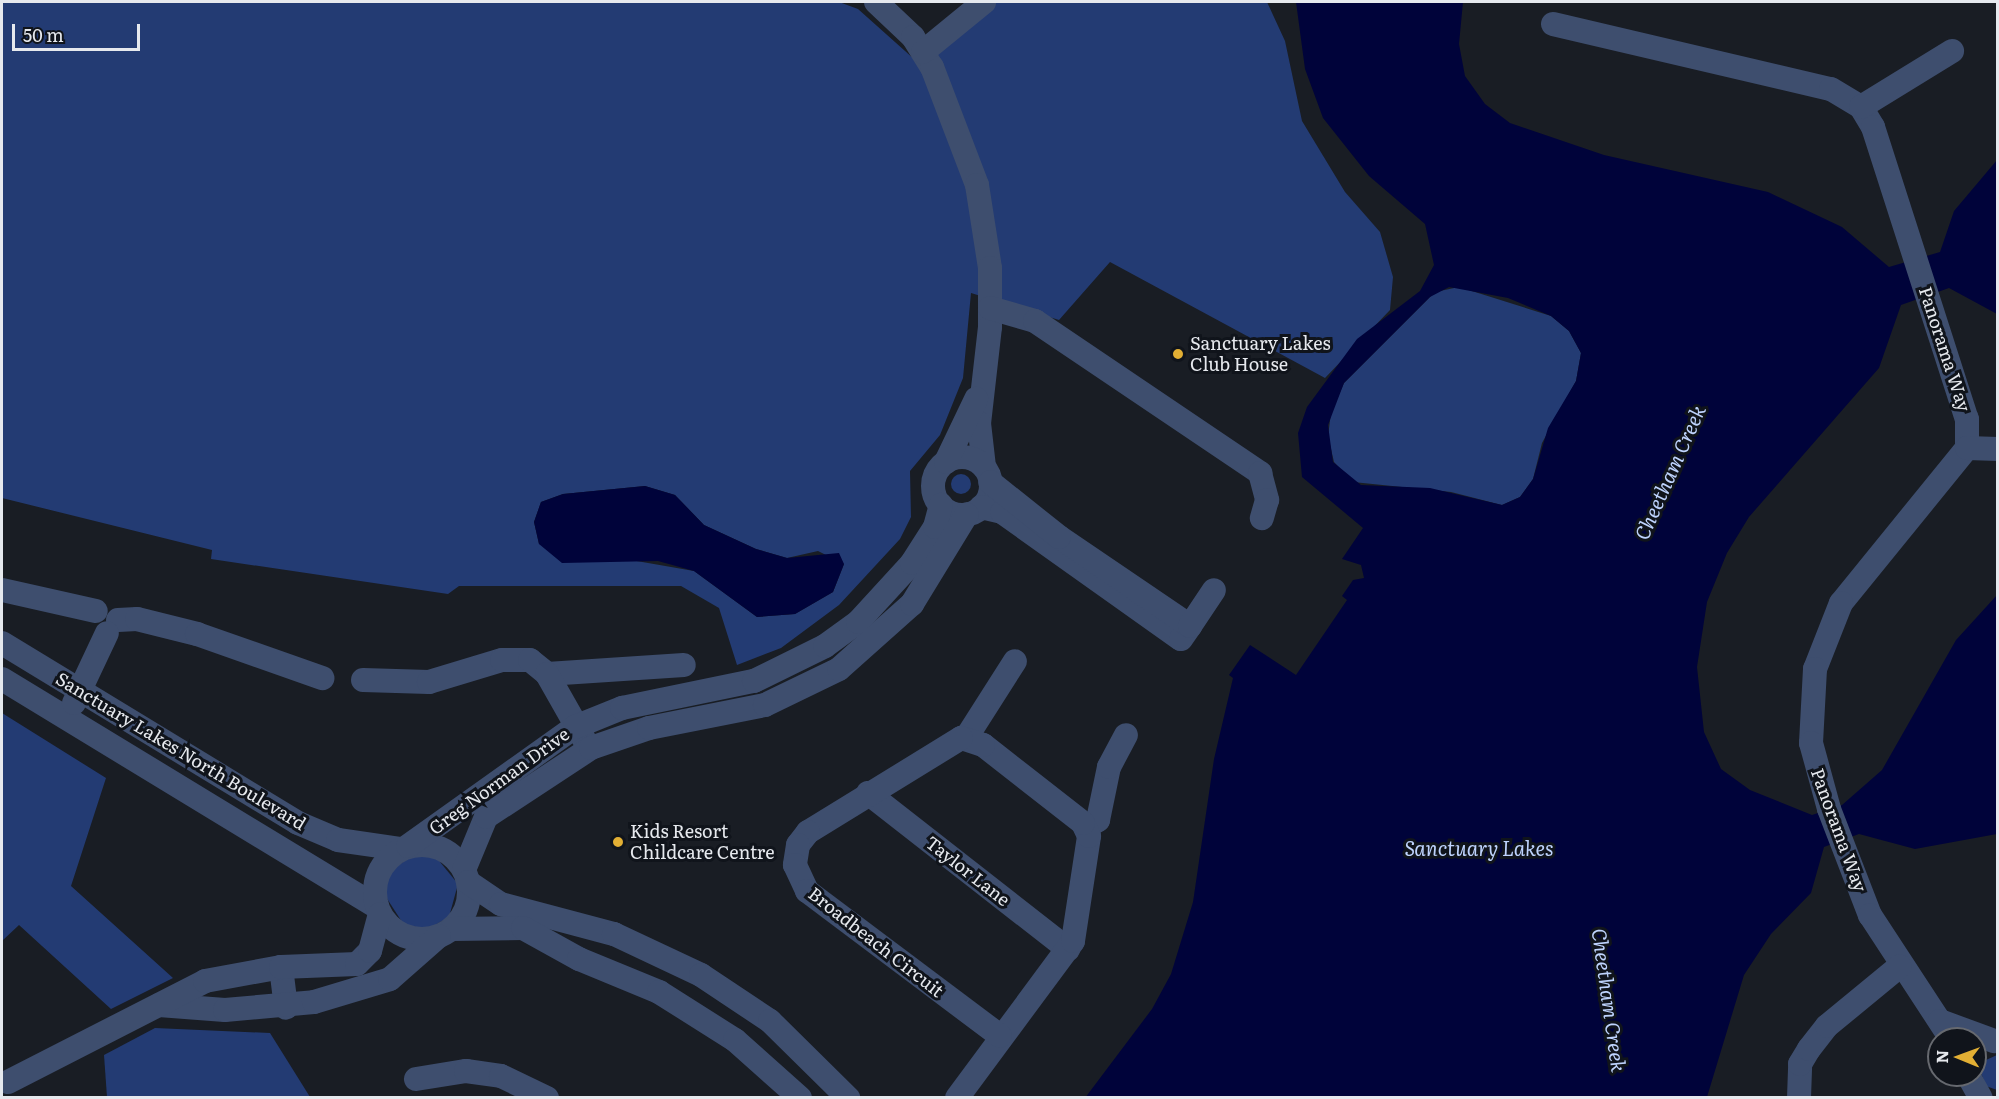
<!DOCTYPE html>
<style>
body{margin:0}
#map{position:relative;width:1999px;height:1099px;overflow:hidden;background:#191d24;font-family:Literata,serif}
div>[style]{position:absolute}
.green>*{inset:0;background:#233b73}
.round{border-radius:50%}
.water>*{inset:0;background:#00033a}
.minor>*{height:24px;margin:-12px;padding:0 12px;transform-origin:12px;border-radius:12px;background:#3e4e6e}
.minor>.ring{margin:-12px;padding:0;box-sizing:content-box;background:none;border:24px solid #3e4e6e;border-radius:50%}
.dots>*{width:16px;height:16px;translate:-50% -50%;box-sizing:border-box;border:3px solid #10141b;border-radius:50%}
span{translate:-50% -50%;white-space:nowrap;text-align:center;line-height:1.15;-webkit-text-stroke:6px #10141b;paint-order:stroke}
.poi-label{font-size:18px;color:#e6e9ee}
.left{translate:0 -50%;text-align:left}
.street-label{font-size:18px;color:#e6e9ee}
.water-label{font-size:20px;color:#bed3fd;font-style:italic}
.frame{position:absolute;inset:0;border:3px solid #e6e9ee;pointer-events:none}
.north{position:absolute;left:1927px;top:1027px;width:60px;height:60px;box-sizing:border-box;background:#10141b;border:2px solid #66696f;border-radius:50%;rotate:271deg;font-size:16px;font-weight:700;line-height:24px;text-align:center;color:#e6e9ee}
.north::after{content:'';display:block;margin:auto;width:21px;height:27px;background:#e2af34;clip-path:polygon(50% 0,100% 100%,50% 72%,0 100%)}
.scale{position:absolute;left:12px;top:24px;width:128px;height:27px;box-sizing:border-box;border:3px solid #e6e9ee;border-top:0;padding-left:8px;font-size:18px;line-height:21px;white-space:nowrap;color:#e6e9ee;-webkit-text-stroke:4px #10141b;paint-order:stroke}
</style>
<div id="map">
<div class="green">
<i style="clip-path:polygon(evenodd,2px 2px,839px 2px,858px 9px,914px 59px,991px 2px,1267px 2px,1285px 41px,1302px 121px,1345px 192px,1380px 232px,1393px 277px,1390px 310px,1325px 378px,1110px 262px,1059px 320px,971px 293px,963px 378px,940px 435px,910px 471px,911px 517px,900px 539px,839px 605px,781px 648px,737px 665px,719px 608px,681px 586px,459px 586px,448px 594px,211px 559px,212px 550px,2px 498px,2px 2px,645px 486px,675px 495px,704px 525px,756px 549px,787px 558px,818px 551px,844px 564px,833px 592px,795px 614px,757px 617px,694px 571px,539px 544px,534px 522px,541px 502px,563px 494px,645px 486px)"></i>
<i style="clip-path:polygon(1459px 287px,1551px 316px,1569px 331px,1581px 353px,1576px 381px,1542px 443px,1533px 479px,1520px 497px,1502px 505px,1451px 492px,1353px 482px,1334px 462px,1328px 436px,1331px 413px,1344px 383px,1435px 292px)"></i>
<i class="round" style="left:951px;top:474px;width:20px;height:20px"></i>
<i style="clip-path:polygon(2px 713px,106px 778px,71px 886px,173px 978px,111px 1009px,19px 925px,2px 941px)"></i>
<i style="clip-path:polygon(412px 856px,436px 857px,458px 884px,449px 917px,428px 929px,404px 925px,384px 894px,391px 870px)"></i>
<i style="clip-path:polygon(155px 1028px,270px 1033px,310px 1097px,107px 1097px,104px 1055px)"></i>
<i style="clip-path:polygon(1997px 1055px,1997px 1090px,1986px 1086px,1980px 1070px,1986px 1060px)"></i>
</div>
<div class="water">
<i style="clip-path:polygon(evenodd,1296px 2px,1463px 2px,1459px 44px,1465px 76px,1485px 104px,1510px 123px,1604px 155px,1768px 192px,1842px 227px,1889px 267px,1940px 252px,1954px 211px,1997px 160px,1997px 314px,1949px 288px,1901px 305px,1879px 368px,1749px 517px,1727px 553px,1707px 602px,1697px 667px,1704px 732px,1721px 769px,1750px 790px,1812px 815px,1842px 805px,1882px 770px,1956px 640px,1997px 595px,1997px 834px,1915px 849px,1859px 834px,1824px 847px,1811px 893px,1771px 934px,1744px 975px,1707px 1097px,1085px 1098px,1152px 1009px,1171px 974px,1193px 902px,1214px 759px,1233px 678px,1229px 675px,1250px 645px,1296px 675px,1347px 600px,1342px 596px,1353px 580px,1364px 578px,1361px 565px,1342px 559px,1363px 528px,1302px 477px,1298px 433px,1307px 407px,1357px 339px,1420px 291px,1434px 265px,1425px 224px,1369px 176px,1323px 118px,1305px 69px,1296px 2px,1449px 287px,1508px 298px,1551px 316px,1569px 331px,1581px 353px,1576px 381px,1548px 428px,1533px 479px,1520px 497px,1502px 505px,1430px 488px,1361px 485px,1333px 462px,1328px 425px,1344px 383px,1430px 297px,1449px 287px)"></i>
<i style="clip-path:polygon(645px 486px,675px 495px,704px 525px,756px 549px,787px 558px,839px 553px,844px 564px,833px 592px,795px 614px,757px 617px,694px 571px,658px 561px,562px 563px,539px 544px,534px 522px,541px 502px,563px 494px)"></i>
</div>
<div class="minor">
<i style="left:876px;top:2px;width:51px;rotate:43.4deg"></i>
<i style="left:913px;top:37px;width:36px;rotate:58deg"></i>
<i style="left:932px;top:67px;width:126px;rotate:69.1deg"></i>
<i style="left:977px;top:185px;width:84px;rotate:81.1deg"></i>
<i style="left:990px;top:268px;width:59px;rotate:90deg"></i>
<i style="left:990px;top:327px;width:97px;rotate:96.5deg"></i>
<i style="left:979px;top:423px;width:44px;rotate:83.5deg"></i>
<i style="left:1553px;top:24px;width:285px;rotate:13.2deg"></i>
<i style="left:1831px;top:89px;width:35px;rotate:31deg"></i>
<i style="left:1861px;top:107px;width:23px;rotate:59deg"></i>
<i style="left:1873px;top:127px;width:307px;rotate:72.2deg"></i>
<i style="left:1967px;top:419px;width:29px;rotate:90deg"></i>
<i style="left:1967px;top:448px;width:200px;rotate:129.1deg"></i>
<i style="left:1841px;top:603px;width:71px;rotate:111.5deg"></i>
<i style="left:1815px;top:669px;width:74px;rotate:93.1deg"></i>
<i style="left:1811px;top:743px;width:68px;rotate:74.7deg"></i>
<i style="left:1829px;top:809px;width:114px;rotate:68.9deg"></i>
<i style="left:1870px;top:915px;width:148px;rotate:56.8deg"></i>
<i style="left:923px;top:52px;width:79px;rotate:-39.3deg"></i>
<i style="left:1861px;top:107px;width:107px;rotate:-31.6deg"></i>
<i style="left:990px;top:308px;width:47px;rotate:16.1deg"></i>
<i style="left:1035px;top:321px;width:272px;rotate:34deg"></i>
<i style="left:1260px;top:473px;width:28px;rotate:75deg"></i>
<i style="left:1267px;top:500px;width:19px;rotate:106deg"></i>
<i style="left:1967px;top:448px;width:31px;rotate:2deg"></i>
<i class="ring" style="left:933px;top:457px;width:34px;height:34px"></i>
<i style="left:946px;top:462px;width:70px;rotate:-64.5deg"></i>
<i style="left:981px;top:507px;width:22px;rotate:13deg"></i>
<i style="left:1002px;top:512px;width:219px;rotate:35.4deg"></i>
<i style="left:1181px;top:639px;width:16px;rotate:-55deg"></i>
<i style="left:1190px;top:626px;width:158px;rotate:-145.8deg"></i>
<i style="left:1059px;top:537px;width:88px;rotate:-141.4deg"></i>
<i style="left:2px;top:590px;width:96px;rotate:12.6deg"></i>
<i style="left:118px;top:620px;width:19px;rotate:-3deg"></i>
<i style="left:137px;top:619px;width:62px;rotate:14deg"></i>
<i style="left:197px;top:634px;width:133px;rotate:19.4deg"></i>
<i style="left:1190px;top:626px;width:43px;rotate:-56.3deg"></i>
<i style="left:2px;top:643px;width:346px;rotate:31.3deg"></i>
<i style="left:298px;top:823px;width:43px;rotate:23deg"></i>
<i style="left:338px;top:840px;width:64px;rotate:8.1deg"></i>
<i style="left:547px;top:674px;width:137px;rotate:-3.8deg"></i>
<i style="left:2px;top:679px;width:439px;rotate:31.3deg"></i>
<i style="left:363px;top:680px;width:66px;rotate:1.7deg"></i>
<i style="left:429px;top:682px;width:76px;rotate:-16.8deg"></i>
<i style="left:502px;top:660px;width:28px"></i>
<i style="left:530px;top:660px;width:22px;rotate:39deg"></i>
<i style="left:547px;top:674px;width:75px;rotate:60.4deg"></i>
<i style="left:74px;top:703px;width:77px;rotate:-64.8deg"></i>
<i style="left:966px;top:738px;width:91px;rotate:-57.5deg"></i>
<i style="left:868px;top:793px;width:254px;rotate:38deg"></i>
<i style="left:1086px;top:827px;width:14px;rotate:-30deg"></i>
<i style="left:1098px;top:820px;width:54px;rotate:-78.3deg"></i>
<i style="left:1109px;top:767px;width:36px;rotate:-62deg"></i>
<i class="ring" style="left:375px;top:845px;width:70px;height:70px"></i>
<i style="left:408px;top:846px;width:205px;rotate:-35.5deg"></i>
<i style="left:575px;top:727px;width:51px;rotate:-22deg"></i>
<i style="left:622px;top:708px;width:135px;rotate:-11.6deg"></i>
<i style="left:754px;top:681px;width:79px;rotate:-26.2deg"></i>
<i style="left:825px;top:646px;width:41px;rotate:-36deg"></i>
<i style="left:858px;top:622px;width:80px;rotate:-47.5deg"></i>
<i style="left:912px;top:563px;width:43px;rotate:-57.4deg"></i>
<i style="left:935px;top:527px;width:23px;rotate:-75deg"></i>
<i style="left:464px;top:870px;width:57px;rotate:-67.5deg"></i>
<i style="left:486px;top:817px;width:126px;rotate:-33.3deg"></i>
<i style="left:591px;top:748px;width:61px;rotate:-19deg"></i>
<i style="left:649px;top:728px;width:118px;rotate:-11.2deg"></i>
<i style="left:765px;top:705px;width:82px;rotate:-25.9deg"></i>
<i style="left:839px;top:669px;width:98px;rotate:-41.7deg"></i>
<i style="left:912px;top:604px;width:105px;rotate:-58.6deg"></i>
<i style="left:468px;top:882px;width:40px;rotate:34deg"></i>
<i style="left:501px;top:904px;width:117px;rotate:14.9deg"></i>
<i style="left:614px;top:934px;width:96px;rotate:25.2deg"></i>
<i style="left:701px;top:975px;width:83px;rotate:33.7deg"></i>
<i style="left:770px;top:1021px;width:110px;rotate:44.6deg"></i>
<i style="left:452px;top:929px;width:71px;rotate:-0.8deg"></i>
<i style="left:523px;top:928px;width:64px;rotate:29deg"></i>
<i style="left:579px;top:959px;width:87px;rotate:22.4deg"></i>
<i style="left:659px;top:992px;width:90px;rotate:32.3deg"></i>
<i style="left:735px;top:1040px;width:87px;rotate:41.7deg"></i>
<i style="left:281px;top:967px;width:41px;rotate:83deg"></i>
<i style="left:159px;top:1005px;width:66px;rotate:4.3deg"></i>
<i style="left:225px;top:1010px;width:89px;rotate:-5.1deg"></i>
<i style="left:314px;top:1002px;width:79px;rotate:-16.8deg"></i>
<i style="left:390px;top:979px;width:65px;rotate:-41.3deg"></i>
<i style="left:1940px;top:1021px;width:58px;rotate:20.3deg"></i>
<i style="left:1968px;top:1075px;width:26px;rotate:61deg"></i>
<i style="left:416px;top:1079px;width:51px;rotate:-9.1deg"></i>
<i style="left:466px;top:1071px;width:35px;rotate:8deg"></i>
<i style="left:501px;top:1076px;width:51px;rotate:25.6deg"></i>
<i style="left:8px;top:1082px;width:221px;rotate:-27.1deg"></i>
<i style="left:205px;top:981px;width:77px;rotate:-10.4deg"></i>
<i style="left:281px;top:967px;width:76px;rotate:-2.3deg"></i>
<i style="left:357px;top:964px;width:18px;rotate:-45deg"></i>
<i style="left:370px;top:951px;width:38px;rotate:-75deg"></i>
<i style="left:957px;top:1098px;width:195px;rotate:-53.5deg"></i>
<i style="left:1073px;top:941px;width:106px;rotate:-81.3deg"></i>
<i style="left:1089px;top:836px;width:14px;rotate:-115deg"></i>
<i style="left:1083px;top:823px;width:127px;rotate:-142deg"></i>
<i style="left:983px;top:745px;width:23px;rotate:-162deg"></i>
<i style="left:961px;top:738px;width:180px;rotate:148.4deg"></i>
<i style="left:808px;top:832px;width:16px;rotate:128deg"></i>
<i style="left:798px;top:845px;width:20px;rotate:99deg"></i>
<i style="left:795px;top:865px;width:29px;rotate:65deg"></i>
<i style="left:807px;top:891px;width:241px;rotate:36.9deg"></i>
<i style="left:1799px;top:1098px;width:34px;rotate:-88deg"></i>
<i style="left:1800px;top:1064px;width:17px;rotate:-59deg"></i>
<i style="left:1809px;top:1049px;width:29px;rotate:-52deg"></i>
<i style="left:1827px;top:1026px;width:94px;rotate:-39.4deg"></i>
</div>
<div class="dots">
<i style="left:1178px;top:354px;background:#e2af34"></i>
<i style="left:618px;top:842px;background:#e2af34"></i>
</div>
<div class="poi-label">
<span class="left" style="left:1190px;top:354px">Sanctuary Lakes<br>Club House</span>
<span class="left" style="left:630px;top:842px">Kids Resort<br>Childcare Centre</span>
</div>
<div class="street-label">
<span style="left:1945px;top:349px;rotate:72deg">Panorama Way</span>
<span style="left:181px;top:751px;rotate:31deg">Sanctuary Lakes North Boulevard</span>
<span style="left:499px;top:781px;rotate:-36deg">Greg Norman Drive</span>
<span style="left:1839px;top:830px;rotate:70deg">Panorama Way</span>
<span style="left:968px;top:871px;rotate:38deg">Taylor Lane</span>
<span style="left:876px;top:942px;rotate:38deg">Broadbeach Circuit</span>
</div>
<div class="water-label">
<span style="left:1669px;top:472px;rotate:-66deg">Cheetham Creek</span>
<span style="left:1479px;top:847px">Sanctuary Lakes</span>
<span style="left:1610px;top:1000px;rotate:82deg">Cheetham Creek</span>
</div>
<div class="frame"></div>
<div class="north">N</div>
<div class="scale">50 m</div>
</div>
